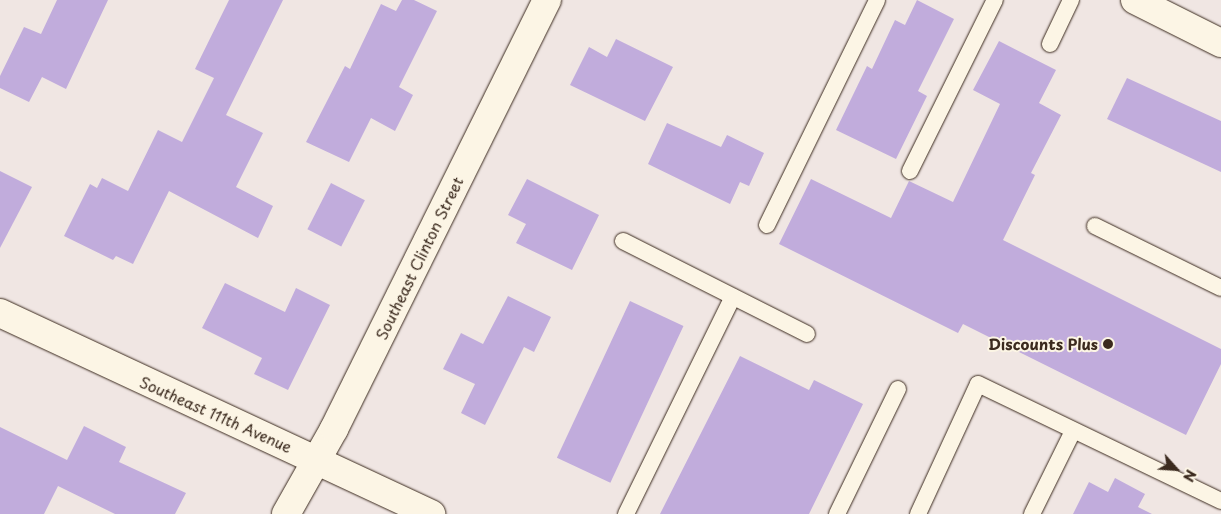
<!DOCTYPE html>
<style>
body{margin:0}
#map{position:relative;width:1221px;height:514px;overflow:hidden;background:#f0e6e3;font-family:"Playpen Sans",sans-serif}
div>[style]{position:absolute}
.building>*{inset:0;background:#c1acdc;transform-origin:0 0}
.roads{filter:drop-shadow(0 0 1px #3b2a1e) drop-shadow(0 0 1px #3b2a1e)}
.service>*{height:16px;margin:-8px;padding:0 8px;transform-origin:8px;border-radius:8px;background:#fcf5e5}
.minor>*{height:28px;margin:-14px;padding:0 14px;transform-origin:14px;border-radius:14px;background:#fcf5e5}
.dots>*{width:14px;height:14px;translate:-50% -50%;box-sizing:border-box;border:2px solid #fcf5e5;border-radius:50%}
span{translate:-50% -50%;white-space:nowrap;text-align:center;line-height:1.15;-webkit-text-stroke:4px #fcf5e5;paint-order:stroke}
.street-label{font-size:15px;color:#3b2a1e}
.poi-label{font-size:15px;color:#3b2a1e;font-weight:700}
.right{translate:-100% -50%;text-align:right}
.north{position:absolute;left:1151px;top:444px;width:50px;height:50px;-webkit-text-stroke:4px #fcf5e5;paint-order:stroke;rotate:116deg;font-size:14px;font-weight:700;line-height:20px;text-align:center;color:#3b2a1e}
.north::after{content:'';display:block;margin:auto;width:18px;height:22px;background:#3b2a1e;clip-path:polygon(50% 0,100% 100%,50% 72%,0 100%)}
</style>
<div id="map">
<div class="building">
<i style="clip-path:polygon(57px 0,108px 0,66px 89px,42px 77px,29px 102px,0 88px,0 76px,24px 27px,41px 34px)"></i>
<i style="clip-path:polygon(229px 0,283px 0,226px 115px,263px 133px,236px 187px,273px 206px,258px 238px,169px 191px,133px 264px,116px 256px,113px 260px,64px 236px,90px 184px,97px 188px,102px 178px,128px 191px,158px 130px,182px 142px,214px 78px,195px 69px)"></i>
<i style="clip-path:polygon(402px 0,414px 0,437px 11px,399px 87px,413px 95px,395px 131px,371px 118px,349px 162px,306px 142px,345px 66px,350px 69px,381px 4px,396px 11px)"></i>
<i style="clip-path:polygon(917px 0,954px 19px,918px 91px,927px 96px,896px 159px,836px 130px,867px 66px,872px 69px,895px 20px,905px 25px)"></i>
<i style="clip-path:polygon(616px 39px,673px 67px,645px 121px,570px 85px,589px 47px,607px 57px)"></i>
<i style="clip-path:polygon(999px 41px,1056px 70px,1039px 103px,1061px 115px,1031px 173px,1035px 175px,1003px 240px,1221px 349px,1221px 364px,1186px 435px,963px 324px,958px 333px,779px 244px,811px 179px,891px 218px,909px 181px,953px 202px,1000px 104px,973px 90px)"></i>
<i style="clip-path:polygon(1127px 78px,1221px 121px,1221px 172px,1107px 119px)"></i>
<i style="clip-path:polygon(667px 123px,721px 147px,727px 135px,764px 153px,749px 186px,740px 182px,730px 204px,648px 164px)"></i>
<i style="clip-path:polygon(0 171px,32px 187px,0 248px)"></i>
<i style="clip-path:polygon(527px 179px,599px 215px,572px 270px,516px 243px,526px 224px,508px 215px)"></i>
<i style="left:331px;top:183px;width:38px;height:52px;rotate:27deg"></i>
<i style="clip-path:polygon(225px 283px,285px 312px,296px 288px,330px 305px,288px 390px,254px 374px,262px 358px,202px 328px)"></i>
<i style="clip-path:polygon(508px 296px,551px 317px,534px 352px,524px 347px,485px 425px,461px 413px,475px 384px,443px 369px,461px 333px,483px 344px)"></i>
<i style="left:630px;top:301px;width:59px;height:173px;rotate:25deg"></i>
<i style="clip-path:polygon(740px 356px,809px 390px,814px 380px,863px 404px,809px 514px,660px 514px)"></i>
<i style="clip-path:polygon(84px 426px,126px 447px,119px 462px,186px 493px,175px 514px,115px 514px,58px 486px,44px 514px,0 514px,0 427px,67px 460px)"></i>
<i style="clip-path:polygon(1115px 478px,1145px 494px,1138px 507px,1152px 514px,1073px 514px,1089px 482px,1108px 492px)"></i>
</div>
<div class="roads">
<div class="service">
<i style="left:1050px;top:44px;width:49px;rotate:-64.5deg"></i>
<i style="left:910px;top:171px;width:191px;rotate:-63.6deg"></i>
<i style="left:767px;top:225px;width:250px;rotate:-63.9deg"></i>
<i style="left:1095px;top:226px;width:140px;rotate:26.2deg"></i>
<i style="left:623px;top:241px;width:206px;rotate:26.8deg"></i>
<i style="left:626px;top:514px;width:242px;rotate:-63.8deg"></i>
<i style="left:837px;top:514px;width:139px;rotate:-64deg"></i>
<i style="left:918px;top:514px;width:143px;rotate:-65.2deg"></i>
<i style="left:978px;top:384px;width:270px;rotate:25.7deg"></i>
<i style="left:1032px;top:514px;width:93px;rotate:-63.7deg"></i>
</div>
<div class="minor">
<i style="left:1135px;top:0;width:96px;rotate:26.6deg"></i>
<i style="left:0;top:313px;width:476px;rotate:25deg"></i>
<i style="left:286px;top:514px;width:98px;rotate:-60.5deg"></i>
<i style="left:334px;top:429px;width:479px;rotate:-63.6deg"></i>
</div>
</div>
<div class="dots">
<i style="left:1108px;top:344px;background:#3b2a1e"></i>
</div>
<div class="street-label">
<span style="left:419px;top:258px;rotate:-64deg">Southeast Clinton Street</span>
<span style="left:216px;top:414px;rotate:24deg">Southeast 111th Avenue</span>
</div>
<div class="poi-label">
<span class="right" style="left:1098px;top:344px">Discounts Plus</span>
</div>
<div class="north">N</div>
</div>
